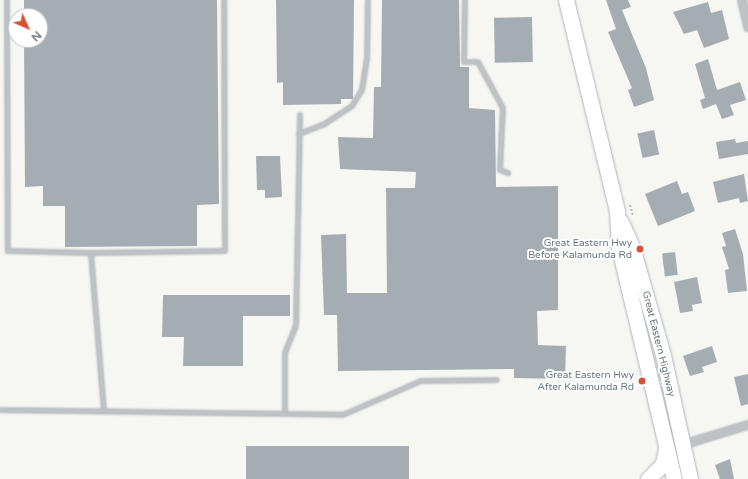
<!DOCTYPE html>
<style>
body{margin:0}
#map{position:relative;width:748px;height:479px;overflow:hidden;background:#f6f6f3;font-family:"Varela Round",sans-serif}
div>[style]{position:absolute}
.building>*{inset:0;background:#a6adb2;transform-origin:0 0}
.path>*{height:2px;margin-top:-1px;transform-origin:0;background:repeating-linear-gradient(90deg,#b8bbbd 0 2px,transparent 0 4px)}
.roads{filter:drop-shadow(0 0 1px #b1b5b8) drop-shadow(0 0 1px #b1b5b8)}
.lane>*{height:4px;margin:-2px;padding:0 2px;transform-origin:2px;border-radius:2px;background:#bec2c5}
.street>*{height:8px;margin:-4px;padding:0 4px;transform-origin:4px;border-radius:4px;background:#bec2c5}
.highway>*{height:15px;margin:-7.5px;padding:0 7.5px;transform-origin:7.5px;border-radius:7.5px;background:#fff}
.dots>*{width:11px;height:11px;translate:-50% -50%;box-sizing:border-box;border:2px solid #fff;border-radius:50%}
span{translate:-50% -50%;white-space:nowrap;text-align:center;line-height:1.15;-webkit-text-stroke:4px #fff;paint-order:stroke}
.poi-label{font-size:10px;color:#687882}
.right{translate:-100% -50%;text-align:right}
.street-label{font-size:10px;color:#687882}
.north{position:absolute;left:8px;top:8px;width:40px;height:40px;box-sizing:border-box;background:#fff;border:1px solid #c3c9cd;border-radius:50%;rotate:135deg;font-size:11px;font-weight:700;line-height:16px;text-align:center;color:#687882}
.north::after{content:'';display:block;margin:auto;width:14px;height:18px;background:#d65234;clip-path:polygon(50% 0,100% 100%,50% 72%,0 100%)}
</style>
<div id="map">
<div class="building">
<i style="clip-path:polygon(24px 0,217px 0,219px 204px,197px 205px,197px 246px,65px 247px,65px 206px,43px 206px,43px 186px,25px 187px,24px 40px,40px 40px,40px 16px,24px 16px)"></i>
<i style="clip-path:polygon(276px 0,354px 0,353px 99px,341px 99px,341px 104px,283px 105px,283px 82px,277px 83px)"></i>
<i style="clip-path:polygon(382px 0,459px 0,460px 67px,469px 67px,469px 108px,495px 110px,496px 187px,558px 186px,558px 310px,537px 311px,538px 345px,566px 346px,565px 379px,514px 378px,514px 369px,338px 371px,337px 315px,324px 315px,321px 235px,346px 234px,347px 293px,387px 293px,386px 188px,415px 188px,416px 172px,340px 169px,338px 137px,373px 138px,374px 87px,381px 87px)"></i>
<i style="clip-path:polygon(606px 0,628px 0,631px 7px,622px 10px,646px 68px,654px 100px,634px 107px,628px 90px,632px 88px,608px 32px,616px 29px)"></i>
<i style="clip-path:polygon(708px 2px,711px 13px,722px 10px,729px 39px,704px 48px,697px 30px,684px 34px,673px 12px)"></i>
<i style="left:532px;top:17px;width:45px;height:38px;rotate:89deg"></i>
<i style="clip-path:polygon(708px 59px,717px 90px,740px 82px,746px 100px,730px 105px,734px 115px,722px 119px,716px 104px,703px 109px,700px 100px,705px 98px,695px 64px)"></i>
<i style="left:654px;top:130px;width:25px;height:17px;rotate:78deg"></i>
<i style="clip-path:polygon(735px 139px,736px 143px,748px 141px,748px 154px,719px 159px,716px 142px)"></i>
<i style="clip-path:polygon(256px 156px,280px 156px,282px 197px,265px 198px,265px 190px,257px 190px)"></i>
<i style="clip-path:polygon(744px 174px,748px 201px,740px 203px,739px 198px,718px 203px,713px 182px)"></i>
<i style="clip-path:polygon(677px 181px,682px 194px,688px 192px,695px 211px,658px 226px,645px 194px)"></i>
<i style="clip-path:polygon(735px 229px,743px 254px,747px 291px,728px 293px,725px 270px,729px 269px,722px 247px,726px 246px,722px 233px)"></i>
<i style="left:675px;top:252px;width:23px;height:13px;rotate:83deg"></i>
<i style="clip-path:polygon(697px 277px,702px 303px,692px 305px,693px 311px,680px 313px,674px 282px)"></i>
<i style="clip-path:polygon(163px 295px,290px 295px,290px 316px,243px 316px,243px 366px,183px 366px,184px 337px,162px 337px)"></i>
<i style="clip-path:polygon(712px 346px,717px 362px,702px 367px,704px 372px,690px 376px,683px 356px)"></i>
<i style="clip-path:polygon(748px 374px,748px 404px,741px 406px,734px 377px)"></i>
<i style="left:409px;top:446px;width:33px;height:163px;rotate:90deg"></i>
<i style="clip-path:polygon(730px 459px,734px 479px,720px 479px,715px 465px)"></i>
</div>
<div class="path">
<i style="left:630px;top:205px;width:11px;rotate:75deg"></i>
</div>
<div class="roads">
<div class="lane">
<i style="left:7px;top:0;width:251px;rotate:89.8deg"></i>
<i style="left:8px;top:251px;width:83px;rotate:1.4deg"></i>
<i style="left:91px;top:253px;width:134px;rotate:-0.9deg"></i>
<i style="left:225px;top:251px;width:251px;rotate:-90.2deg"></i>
<i style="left:465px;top:0;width:62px;rotate:90.9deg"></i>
<i style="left:464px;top:62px;width:14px"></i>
<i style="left:478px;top:62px;width:52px;rotate:61.5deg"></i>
<i style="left:503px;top:108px;width:62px;rotate:92.8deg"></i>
<i style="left:500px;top:170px;width:9px;rotate:21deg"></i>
<i style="left:299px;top:134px;width:26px;rotate:-21deg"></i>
<i style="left:323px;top:125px;width:35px;rotate:-33deg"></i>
<i style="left:352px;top:106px;width:19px;rotate:-58deg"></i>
<i style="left:362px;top:90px;width:32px;rotate:-81deg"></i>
<i style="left:367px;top:58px;width:58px;rotate:-89deg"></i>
<i style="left:91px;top:253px;width:159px;rotate:85.3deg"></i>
<i style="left:0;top:410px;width:343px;rotate:0.8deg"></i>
<i style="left:343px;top:415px;width:85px;rotate:-23.6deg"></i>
<i style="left:421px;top:381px;width:76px;rotate:-0.8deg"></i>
<i style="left:285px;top:414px;width:61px;rotate:-90deg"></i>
<i style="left:285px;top:353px;width:29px;rotate:-68deg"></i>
<i style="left:296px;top:326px;width:211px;rotate:-88.9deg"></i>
</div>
<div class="street">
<i style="left:742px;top:0;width:28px;rotate:77deg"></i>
<i style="left:682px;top:445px;width:69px;rotate:-16.9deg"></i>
</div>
<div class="highway">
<i style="left:566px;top:0;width:217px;rotate:76.4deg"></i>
<i style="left:617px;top:211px;width:37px;rotate:87deg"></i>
<i style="left:619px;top:248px;width:237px;rotate:76.6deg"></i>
<i style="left:621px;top:222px;width:27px;rotate:66deg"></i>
<i style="left:632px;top:247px;width:112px;rotate:74deg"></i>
<i style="left:663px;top:355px;width:127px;rotate:77.7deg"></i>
<i style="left:648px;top:479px;width:21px;rotate:-45deg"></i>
<i style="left:663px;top:464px;width:15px;rotate:-79deg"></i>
</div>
</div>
<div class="dots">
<i style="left:640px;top:249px;background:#d65234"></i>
<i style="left:642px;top:381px;background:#d65234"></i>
</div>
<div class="poi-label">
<span class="right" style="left:632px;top:249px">Great Eastern Hwy<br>Before Kalamunda Rd</span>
<span class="right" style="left:634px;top:381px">Great Eastern Hwy<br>After Kalamunda Rd</span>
</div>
<div class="street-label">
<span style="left:658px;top:344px;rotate:76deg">Great Eastern Highway</span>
</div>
<div class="north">N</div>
</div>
